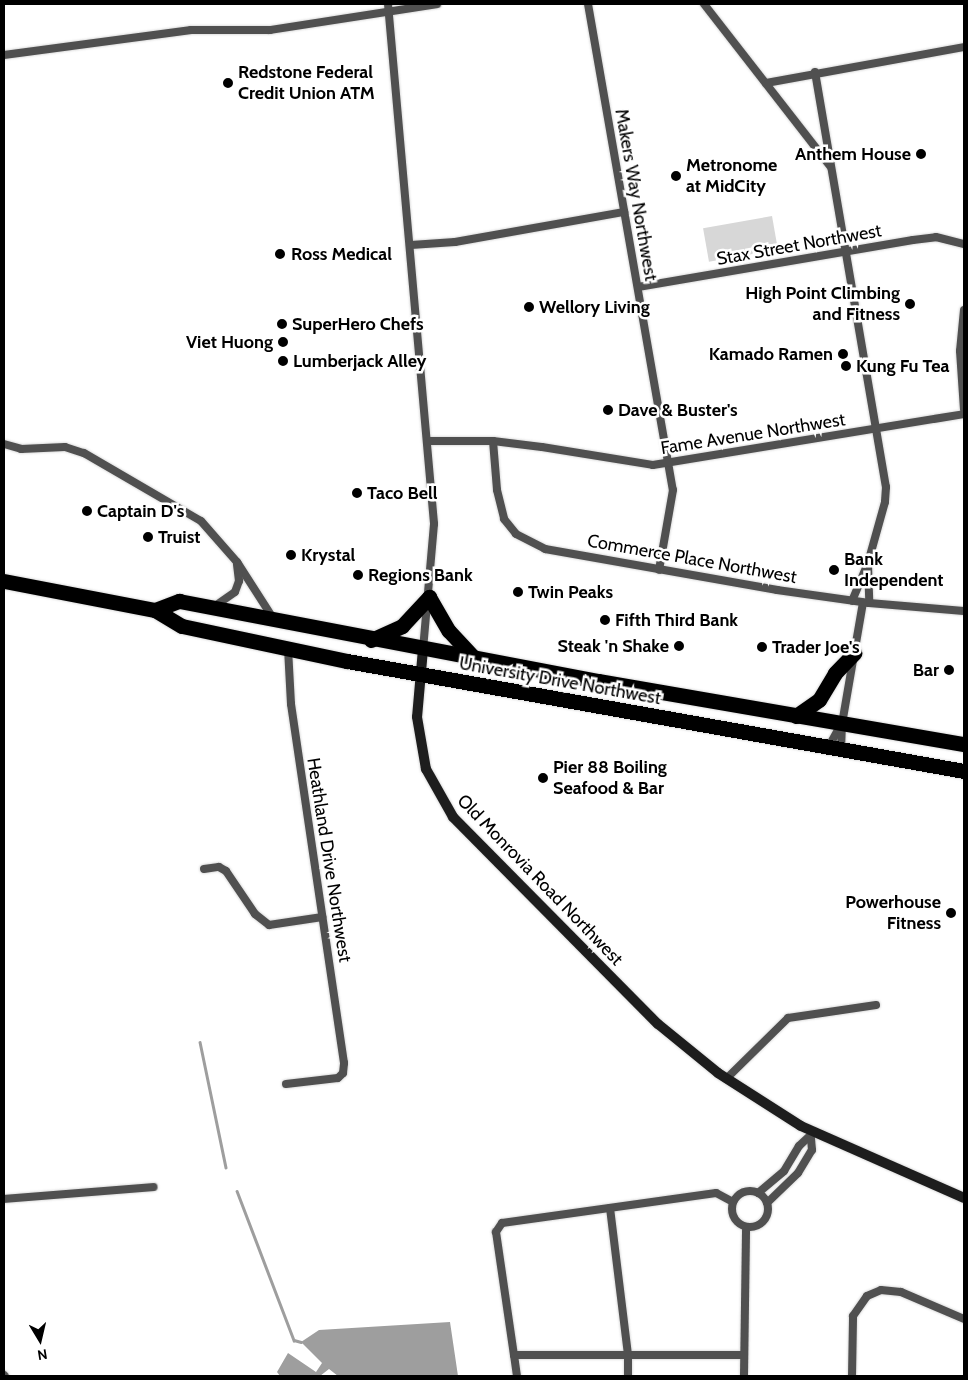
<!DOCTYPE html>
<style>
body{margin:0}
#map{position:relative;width:968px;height:1380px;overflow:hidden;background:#fff;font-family:Cabin,sans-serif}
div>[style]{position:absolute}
.green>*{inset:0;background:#d7d7d7;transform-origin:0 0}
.water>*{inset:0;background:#9e9e9e}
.stream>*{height:2.5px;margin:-1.25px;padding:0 1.25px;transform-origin:1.25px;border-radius:1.25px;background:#9e9e9e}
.roads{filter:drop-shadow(0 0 1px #dbdbdb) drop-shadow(0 0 1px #dbdbdb)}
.street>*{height:8px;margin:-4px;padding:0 4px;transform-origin:4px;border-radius:4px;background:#505050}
.street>.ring{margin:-4px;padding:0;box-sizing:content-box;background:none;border:8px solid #505050;border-radius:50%}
.secondary>*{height:10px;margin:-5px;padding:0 5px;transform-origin:5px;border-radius:5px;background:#1d1d1d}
.highway>*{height:15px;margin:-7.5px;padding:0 7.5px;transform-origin:7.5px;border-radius:7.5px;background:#000}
.dots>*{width:14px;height:14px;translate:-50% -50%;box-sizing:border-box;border:2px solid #fff;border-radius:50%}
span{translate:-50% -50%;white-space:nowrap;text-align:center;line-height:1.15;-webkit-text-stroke:5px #fff;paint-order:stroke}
.poi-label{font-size:18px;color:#000;font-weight:700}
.left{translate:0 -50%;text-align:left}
.right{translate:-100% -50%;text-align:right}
.street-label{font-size:18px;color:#000}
.frame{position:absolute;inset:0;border:5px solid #000;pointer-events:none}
.north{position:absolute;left:15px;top:1315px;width:50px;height:50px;-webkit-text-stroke:4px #fff;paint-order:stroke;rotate:171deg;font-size:14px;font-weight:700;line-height:20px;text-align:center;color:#000}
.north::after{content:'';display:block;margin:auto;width:18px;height:22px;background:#000;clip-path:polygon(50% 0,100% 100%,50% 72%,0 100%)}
</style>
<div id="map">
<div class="green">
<i style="left:772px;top:216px;width:34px;height:70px;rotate:80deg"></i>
</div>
<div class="water">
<i style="clip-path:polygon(450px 1322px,458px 1376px,338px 1376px,329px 1369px,320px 1376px,280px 1376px,277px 1372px,288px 1353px,316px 1372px,322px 1363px,301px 1342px,319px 1330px)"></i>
</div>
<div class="stream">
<i style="left:200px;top:1042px;width:128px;rotate:78.3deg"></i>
<i style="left:237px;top:1191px;width:160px;rotate:69.1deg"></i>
<i style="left:294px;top:1340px;width:7px;rotate:16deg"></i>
</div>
<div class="roads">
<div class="street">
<i style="left:388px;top:4px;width:522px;rotate:84.94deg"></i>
<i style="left:434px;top:524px;width:125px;rotate:95deg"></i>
<i style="left:588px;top:4px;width:493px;rotate:80.1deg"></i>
<i style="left:673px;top:490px;width:81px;rotate:99.9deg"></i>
<i style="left:704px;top:4px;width:205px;rotate:52.1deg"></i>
<i style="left:4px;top:55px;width:189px;rotate:-7.6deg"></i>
<i style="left:191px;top:30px;width:79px"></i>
<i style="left:270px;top:30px;width:169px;rotate:-8.8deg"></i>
<i style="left:815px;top:72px;width:421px;rotate:80.3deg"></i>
<i style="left:886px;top:487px;width:15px;rotate:94deg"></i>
<i style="left:885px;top:502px;width:63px;rotate:105.6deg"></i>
<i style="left:868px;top:563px;width:41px;rotate:112.8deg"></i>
<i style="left:766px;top:83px;width:201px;rotate:-10.3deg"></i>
<i style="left:411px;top:245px;width:44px;rotate:-3.9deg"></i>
<i style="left:455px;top:242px;width:172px;rotate:-10.1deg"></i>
<i style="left:638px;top:287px;width:279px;rotate:-9.7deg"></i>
<i style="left:913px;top:240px;width:23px;rotate:-7deg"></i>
<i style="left:936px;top:237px;width:29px;rotate:14deg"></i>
<i style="left:964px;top:310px;width:41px;rotate:95.6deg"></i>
<i style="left:960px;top:351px;width:58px;rotate:86.1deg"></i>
<i style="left:427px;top:441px;width:66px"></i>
<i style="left:493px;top:441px;width:49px;rotate:7deg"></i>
<i style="left:542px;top:447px;width:112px;rotate:9.2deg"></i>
<i style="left:653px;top:465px;width:315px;rotate:-9.3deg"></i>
<i style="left:493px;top:441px;width:49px;rotate:85.3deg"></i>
<i style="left:497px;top:490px;width:30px;rotate:76deg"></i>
<i style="left:504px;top:519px;width:19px;rotate:51deg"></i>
<i style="left:516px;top:534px;width:33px;rotate:27deg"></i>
<i style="left:545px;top:549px;width:236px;rotate:10deg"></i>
<i style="left:777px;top:590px;width:93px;rotate:8deg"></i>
<i style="left:869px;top:603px;width:95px;rotate:4.8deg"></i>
<i style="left:4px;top:444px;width:18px;rotate:16deg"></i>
<i style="left:21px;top:449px;width:44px;rotate:-2.6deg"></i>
<i style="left:65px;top:447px;width:20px;rotate:18deg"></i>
<i style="left:84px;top:453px;width:135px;rotate:30.2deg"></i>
<i style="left:201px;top:521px;width:55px;rotate:48.7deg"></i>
<i style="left:237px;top:562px;width:67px;rotate:57.3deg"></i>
<i style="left:868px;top:565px;width:38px;rotate:88deg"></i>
<i style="left:215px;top:606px;width:24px;rotate:-35deg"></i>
<i style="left:235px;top:592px;width:12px;rotate:-70deg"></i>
<i style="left:239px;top:581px;width:17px;rotate:-97deg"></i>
<i style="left:828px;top:748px;width:26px;rotate:-61deg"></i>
<i style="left:841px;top:751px;width:27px;rotate:-88deg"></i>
<i style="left:842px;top:724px;width:123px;rotate:-80.2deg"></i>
<i style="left:204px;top:869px;width:15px;rotate:-8deg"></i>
<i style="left:219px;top:867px;width:8px;rotate:30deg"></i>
<i style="left:226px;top:871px;width:52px;rotate:56deg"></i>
<i style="left:255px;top:914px;width:18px;rotate:38deg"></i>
<i style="left:269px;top:925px;width:54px;rotate:-8.6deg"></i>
<i style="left:726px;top:1079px;width:87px;rotate:-44.5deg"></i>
<i style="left:788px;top:1018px;width:89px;rotate:-8.4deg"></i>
<i style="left:286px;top:1084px;width:52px;rotate:-6.6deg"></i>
<i style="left:338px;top:1078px;width:7px;rotate:-45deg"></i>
<i style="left:343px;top:1073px;width:10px;rotate:-84deg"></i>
<i style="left:344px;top:1063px;width:363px;rotate:-98.4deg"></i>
<i style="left:291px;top:704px;width:55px;rotate:-93.1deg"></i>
<i class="ring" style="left:732px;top:1191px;width:28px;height:28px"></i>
<i style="left:758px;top:1193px;width:34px;rotate:-40deg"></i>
<i style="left:784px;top:1171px;width:29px;rotate:-59deg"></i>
<i style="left:799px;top:1146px;width:21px;rotate:-43deg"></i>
<i style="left:4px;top:1199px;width:150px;rotate:-4.6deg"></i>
<i style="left:733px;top:1202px;width:19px;rotate:-152deg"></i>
<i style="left:716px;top:1193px;width:216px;rotate:172deg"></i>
<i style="left:502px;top:1223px;width:11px;rotate:124deg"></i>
<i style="left:496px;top:1232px;width:124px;rotate:81.7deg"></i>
<i style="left:514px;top:1355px;width:230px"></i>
<i style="left:767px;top:1203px;width:43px;rotate:-44.1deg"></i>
<i style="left:798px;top:1173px;width:27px;rotate:-59deg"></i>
<i style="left:812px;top:1150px;width:12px;rotate:-95deg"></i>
<i style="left:610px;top:1208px;width:148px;rotate:83deg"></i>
<i style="left:628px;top:1355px;width:21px;rotate:90deg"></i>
<i style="left:514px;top:1355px;width:21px;rotate:82deg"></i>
<i style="left:4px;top:1375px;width:1px;rotate:45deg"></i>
<i style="left:744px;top:1376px;width:149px;rotate:-89.2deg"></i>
<i style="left:852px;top:1376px;width:60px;rotate:-89deg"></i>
<i style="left:853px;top:1316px;width:24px;rotate:-55deg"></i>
<i style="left:867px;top:1296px;width:15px;rotate:-23deg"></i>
<i style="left:881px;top:1290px;width:20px;rotate:6deg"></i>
<i style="left:901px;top:1292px;width:69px;rotate:23.2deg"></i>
</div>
<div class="secondary">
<i style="left:423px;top:649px;width:68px;rotate:95deg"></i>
<i style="left:417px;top:717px;width:53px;rotate:80.2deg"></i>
<i style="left:426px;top:769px;width:55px;rotate:60.6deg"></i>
<i style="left:453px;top:817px;width:291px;rotate:45.3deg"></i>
<i style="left:658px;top:1024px;width:77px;rotate:39.2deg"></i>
<i style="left:718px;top:1073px;width:98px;rotate:32.6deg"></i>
<i style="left:801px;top:1126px;width:178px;rotate:23.8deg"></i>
</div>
<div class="highway">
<i style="left:4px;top:581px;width:154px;rotate:10.9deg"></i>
<i style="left:155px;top:610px;width:31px;rotate:31deg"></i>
<i style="left:182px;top:626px;width:169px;rotate:12deg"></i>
<i style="left:347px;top:661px;width:627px;rotate:10.11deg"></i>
<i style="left:155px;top:610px;width:26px;rotate:-21deg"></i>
<i style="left:179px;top:601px;width:427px;rotate:10.8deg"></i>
<i style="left:598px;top:681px;width:371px;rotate:9.8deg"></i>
<i style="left:371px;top:640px;width:34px;rotate:-24deg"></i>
<i style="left:402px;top:626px;width:40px;rotate:-47deg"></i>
<i style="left:429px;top:597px;width:39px;rotate:60deg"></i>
<i style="left:449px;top:631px;width:38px;rotate:47deg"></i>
<i style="left:796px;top:716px;width:28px;rotate:-35deg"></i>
<i style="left:819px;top:700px;width:31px;rotate:-59deg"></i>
<i style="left:835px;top:673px;width:28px;rotate:-46deg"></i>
</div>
</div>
<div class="dots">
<i style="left:228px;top:83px;background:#000"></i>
<i style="left:921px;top:154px;background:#000"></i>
<i style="left:676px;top:176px;background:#000"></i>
<i style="left:280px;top:254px;background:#000"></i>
<i style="left:910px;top:304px;background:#000"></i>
<i style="left:529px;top:307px;background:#000"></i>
<i style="left:282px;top:324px;background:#000"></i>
<i style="left:283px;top:342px;background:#000"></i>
<i style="left:843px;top:354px;background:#000"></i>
<i style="left:283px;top:361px;background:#000"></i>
<i style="left:846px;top:366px;background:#000"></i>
<i style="left:608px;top:410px;background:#000"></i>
<i style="left:357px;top:493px;background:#000"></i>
<i style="left:87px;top:511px;background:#000"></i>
<i style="left:148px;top:537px;background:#000"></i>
<i style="left:291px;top:555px;background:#000"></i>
<i style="left:834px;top:570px;background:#000"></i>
<i style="left:358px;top:575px;background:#000"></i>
<i style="left:518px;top:592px;background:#000"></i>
<i style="left:605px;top:620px;background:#000"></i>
<i style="left:679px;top:646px;background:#000"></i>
<i style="left:762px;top:647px;background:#000"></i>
<i style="left:949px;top:670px;background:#000"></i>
<i style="left:543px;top:778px;background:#000"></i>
<i style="left:951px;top:913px;background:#000"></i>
</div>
<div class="poi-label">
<span class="left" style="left:238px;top:83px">Redstone Federal<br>Credit Union ATM</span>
<span class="right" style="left:911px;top:154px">Anthem House</span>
<span class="left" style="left:686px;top:176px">Metronome<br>at MidCity</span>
<span class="left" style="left:291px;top:254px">Ross Medical</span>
<span class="right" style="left:900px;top:304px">High Point Climbing<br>and Fitness</span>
<span class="left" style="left:539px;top:307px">Wellory Living</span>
<span class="left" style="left:292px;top:324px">SuperHero Chefs</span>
<span class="right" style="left:273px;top:342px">Viet Huong</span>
<span class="right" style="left:833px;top:354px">Kamado Ramen</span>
<span class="left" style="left:293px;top:361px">Lumberjack Alley</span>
<span class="left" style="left:856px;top:366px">Kung Fu Tea</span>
<span class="left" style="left:618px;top:410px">Dave &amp; Buster's</span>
<span class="left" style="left:367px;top:493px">Taco Bell</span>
<span class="left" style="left:97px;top:511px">Captain D's</span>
<span class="left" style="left:158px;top:537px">Truist</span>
<span class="left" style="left:301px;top:555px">Krystal</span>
<span class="left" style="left:844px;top:570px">Bank<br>Independent</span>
<span class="left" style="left:368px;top:575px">Regions Bank</span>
<span class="left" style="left:528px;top:592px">Twin Peaks</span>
<span class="left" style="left:615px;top:620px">Fifth Third Bank</span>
<span class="right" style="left:669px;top:646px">Steak 'n Shake</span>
<span class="left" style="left:772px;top:647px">Trader Joe's</span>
<span class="right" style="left:939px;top:670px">Bar</span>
<span class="left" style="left:553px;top:778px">Pier 88 Boiling<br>Seafood &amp; Bar</span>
<span class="right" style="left:941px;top:913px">Powerhouse<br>Fitness</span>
</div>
<div class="street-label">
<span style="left:636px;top:195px;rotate:80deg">Makers Way Northwest</span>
<span style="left:799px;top:245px;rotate:-10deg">Stax Street Northwest</span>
<span style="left:753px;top:434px;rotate:-9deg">Fame Avenue Northwest</span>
<span style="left:692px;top:559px;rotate:10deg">Commerce Place Northwest</span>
<span style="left:560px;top:681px;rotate:10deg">University Drive Northwest</span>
<span style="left:329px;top:860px;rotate:81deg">Heathland Drive Northwest</span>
<span style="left:540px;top:880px;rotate:46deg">Old Monrovia Road Northwest</span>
</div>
<div class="frame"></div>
<div class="north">N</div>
</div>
